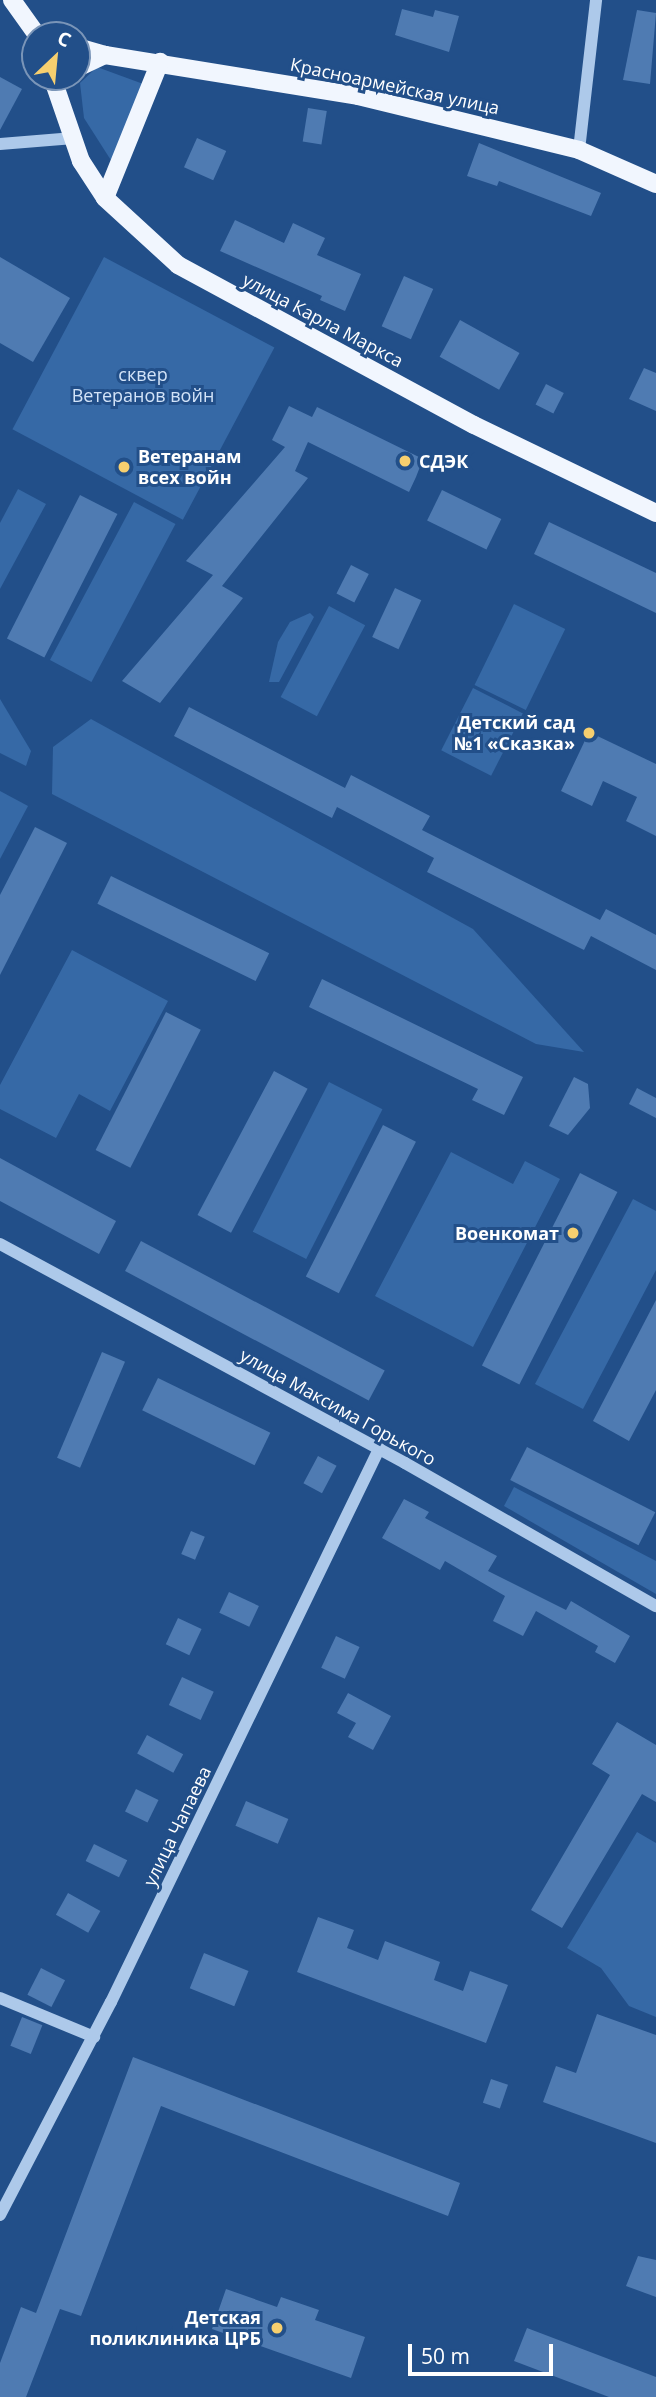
<!DOCTYPE html>
<meta charset="utf-8">
<style>
body{margin:0}
#map{position:relative;width:656px;height:2397px;overflow:hidden;background:#224f89;font-family:"Open Sans",sans-serif}
div>[style]{position:absolute}
.green>*{inset:0;background:#3669a6;transform-origin:0 0}
.building>*{inset:0;background:#4f7bb2;transform-origin:0 0}
.minor>*{height:12px;margin:-6px;padding:0 6px;transform-origin:6px;border-radius:6px;background:#adc9ea}
.major>*{height:18px;margin:-9px;padding:0 9px;transform-origin:9px;border-radius:9px;background:#f1f6fe}
.dots>*{width:19px;height:19px;translate:-50% -50%;box-sizing:border-box;border:4px solid #224f89;border-radius:50%}
span{translate:-50% -50%;white-space:nowrap;text-align:center;line-height:1.15;-webkit-text-stroke:6px #224f89;paint-order:stroke}
.street-label{font-size:18px;color:#fff}
.park-label{font-size:18px;color:#d2e3f8}
.poi-label{font-size:18px;color:#fff;font-weight:700}
.left{translate:0 -50%;text-align:left}
.right{translate:-100% -50%;text-align:right}
.north{position:absolute;left:21px;top:21px;width:70px;height:70px;box-sizing:border-box;background:#224f89;border:2px solid #7a95b8;border-radius:50%;rotate:26deg;font-size:19px;font-weight:700;line-height:28px;text-align:center;color:#fff}
.north::after{content:'';display:block;margin:auto;width:24px;height:32px;background:#f6cf6f;clip-path:polygon(50% 0,100% 100%,50% 72%,0 100%)}
.scale{position:absolute;left:408px;top:2344px;width:145px;height:32px;box-sizing:border-box;border:4px solid #fff;border-top:0;padding-left:9px;font-size:21px;line-height:24px;white-space:nowrap;color:#fff;-webkit-text-stroke:5px #224f89;paint-order:stroke}
</style>
<div id="map">
<div class="green">
<i style="clip-path:polygon(97px 67px,146px 85px,114px 165px,84px 118px,80px 83px)"></i>
<i style="left:104px;top:257px;width:193px;height:195px;rotate:28deg"></i>
<i style="clip-path:polygon(18px 489px,46px 504px,0 589px,0 523px)"></i>
<i style="left:134px;top:502px;width:47px;height:179px;rotate:28deg"></i>
<i style="left:514px;top:604px;width:57px;height:90px;rotate:26deg"></i>
<i style="left:329px;top:606px;width:41px;height:103px;rotate:28deg"></i>
<i style="clip-path:polygon(310px 613px,314px 617px,279px 682px,269px 682px,278px 642px,290px 622px)"></i>
<i style="left:473px;top:688px;width:56px;height:70px;rotate:27deg"></i>
<i style="clip-path:polygon(0 699px,31px 751px,26px 766px,0 753px)"></i>
<i style="clip-path:polygon(91px 719px,473px 929px,584px 1052px,536px 1044px,52px 794px,53px 747px)"></i>
<i style="clip-path:polygon(0 791px,28px 806px,0 859px)"></i>
<i style="clip-path:polygon(72px 950px,168px 1001px,110px 1111px,79px 1094px,56px 1138px,0 1109px,0 1085px)"></i>
<i style="left:329px;top:1082px;width:60px;height:168px;rotate:27deg"></i>
<i style="clip-path:polygon(451px 1152px,513px 1184px,525px 1161px,560px 1179px,473px 1347px,375px 1296px)"></i>
<i style="clip-path:polygon(633px 1199px,656px 1211px,656px 1270px,583px 1409px,535px 1384px)"></i>
<i style="clip-path:polygon(514px 1487px,656px 1561px,656px 1594px,504px 1506px)"></i>
<i style="clip-path:polygon(637px 1832px,656px 1843px,656px 2017px,629px 2006px,601px 1968px,567px 1948px)"></i>
</div>
<div class="building">
<i style="clip-path:polygon(402px 9px,433px 17px,435px 10px,459px 16px,449px 52px,395px 35px)"></i>
<i style="clip-path:polygon(637px 10px,656px 13px,650px 84px,623px 80px)"></i>
<i style="clip-path:polygon(0 77px,22px 89px,0 130px)"></i>
<i style="left:308px;top:108px;width:19px;height:34px;rotate:9deg"></i>
<i style="left:197px;top:138px;width:32px;height:32px;rotate:24deg"></i>
<i style="clip-path:polygon(479px 143px,601px 193px,591px 216px,499px 181px,497px 186px,467px 176px)"></i>
<i style="clip-path:polygon(235px 220px,284px 243px,293px 223px,325px 238px,317px 255px,361px 274px,345px 311px,320px 300px,322px 296px,220px 251px)"></i>
<i style="clip-path:polygon(0 257px,70px 298px,33px 362px,0 343px)"></i>
<i style="left:404px;top:276px;width:32px;height:55px;rotate:24deg"></i>
<i style="left:460px;top:320px;width:68px;height:42px;rotate:29deg"></i>
<i style="clip-path:polygon(644px 368px,656px 373px,656px 411px,629px 399px)"></i>
<i style="left:546px;top:384px;width:20px;height:23px;rotate:27deg"></i>
<i style="clip-path:polygon(289px 406px,312px 417px,317px 407px,423px 459px,416px 477px,409px 492px,308px 442px,295px 471px,308px 478px,222px 586px,243px 598px,160px 703px,122px 681px,213px 575px,186px 561px,285px 447px,272px 440px)"></i>
<i style="left:442px;top:490px;width:66px;height:34px;rotate:26deg"></i>
<i style="left:80px;top:495px;width:42px;height:161px;rotate:27deg"></i>
<i style="clip-path:polygon(549px 522px,656px 573px,656px 613px,534px 554px)"></i>
<i style="left:351px;top:565px;width:20px;height:32px;rotate:27deg"></i>
<i style="left:395px;top:588px;width:29px;height:54px;rotate:25deg"></i>
<i style="clip-path:polygon(189px 707px,345px 788px,351px 775px,430px 816px,422px 830px,600px 920px,606px 909px,656px 935px,656px 970px,591px 936px,584px 950px,427px 872px,434px 858px,337px 807px,332px 818px,174px 736px)"></i>
<i style="clip-path:polygon(589px 732px,656px 764px,656px 836px,626px 821px,637px 797px,603px 781px,592px 806px,561px 791px)"></i>
<i style="clip-path:polygon(35px 827px,67px 843px,0 975px,0 895px)"></i>
<i style="left:111px;top:876px;width:176px;height:31px;rotate:26deg"></i>
<i style="clip-path:polygon(322px 979px,523px 1077px,504px 1115px,472px 1100px,478px 1089px,309px 1007px)"></i>
<i style="left:166px;top:1012px;width:39px;height:155px;rotate:27deg"></i>
<i style="left:274px;top:1071px;width:38px;height:163px;rotate:28deg"></i>
<i style="clip-path:polygon(574px 1077px,588px 1084px,590px 1108px,568px 1135px,549px 1126px)"></i>
<i style="clip-path:polygon(637px 1088px,656px 1098px,656px 1118px,629px 1104px)"></i>
<i style="left:383px;top:1125px;width:37px;height:170px;rotate:27deg"></i>
<i style="clip-path:polygon(0 1158px,116px 1221px,99px 1254px,0 1201px)"></i>
<i style="left:580px;top:1173px;width:42px;height:216px;rotate:27deg"></i>
<i style="left:141px;top:1241px;width:276px;height:34px;rotate:28deg"></i>
<i style="clip-path:polygon(656px 1300px,656px 1390px,629px 1441px,593px 1421px)"></i>
<i style="left:102px;top:1352px;width:25px;height:115px;rotate:23deg"></i>
<i style="left:158px;top:1378px;width:125px;height:36px;rotate:26deg"></i>
<i style="left:527px;top:1447px;width:144px;height:37px;rotate:27deg"></i>
<i style="left:318px;top:1456px;width:21px;height:31px;rotate:28deg"></i>
<i style="clip-path:polygon(404px 1499px,429px 1512px,425px 1518px,497px 1556px,488px 1571px,566px 1610px,571px 1601px,630px 1636px,615px 1663px,595px 1652px,598px 1646px,536px 1611px,523px 1636px,493px 1621px,505px 1596px,445px 1561px,440px 1570px,382px 1538px)"></i>
<i style="left:191px;top:1531px;width:15px;height:25px;rotate:23deg"></i>
<i style="left:229px;top:1592px;width:33px;height:23px;rotate:25deg"></i>
<i style="left:178px;top:1618px;width:26px;height:29px;rotate:25deg"></i>
<i style="left:336px;top:1636px;width:26px;height:35px;rotate:25deg"></i>
<i style="left:182px;top:1677px;width:35px;height:31px;rotate:25deg"></i>
<i style="clip-path:polygon(348px 1693px,391px 1716px,373px 1750px,348px 1737px,356px 1723px,337px 1713px)"></i>
<i style="clip-path:polygon(617px 1722px,656px 1745px,656px 1802px,642px 1794px,562px 1928px,531px 1910px,610px 1775px,592px 1764px)"></i>
<i style="left:147px;top:1735px;width:41px;height:21px;rotate:28deg"></i>
<i style="left:136px;top:1789px;width:25px;height:25px;rotate:26deg"></i>
<i style="left:246px;top:1801px;width:46px;height:27px;rotate:23deg"></i>
<i style="left:94px;top:1844px;width:37px;height:19px;rotate:26deg"></i>
<i style="left:68px;top:1893px;width:37px;height:25px;rotate:29deg"></i>
<i style="clip-path:polygon(318px 1917px,354px 1930px,347px 1948px,378px 1960px,385px 1941px,440px 1962px,434px 1980px,463px 1991px,470px 1971px,508px 1985px,486px 2043px,297px 1972px)"></i>
<i style="left:204px;top:1953px;width:48px;height:38px;rotate:22deg"></i>
<i style="left:41px;top:1968px;width:27px;height:30px;rotate:27deg"></i>
<i style="clip-path:polygon(597px 2014px,656px 2035px,656px 2143px,543px 2102px,556px 2066px,576px 2073px)"></i>
<i style="left:22px;top:2017px;width:22px;height:31px;rotate:22deg"></i>
<i style="clip-path:polygon(133px 2057px,460px 2183px,448px 2216px,161px 2106px,81px 2316px,60px 2309px,26px 2397px,0 2397px,0 2363px,21px 2307px,36px 2313px)"></i>
<i style="left:491px;top:2079px;width:18px;height:25px;rotate:19deg"></i>
<i style="clip-path:polygon(638px 2256px,656px 2260px,656px 2297px,626px 2286px)"></i>
<i style="clip-path:polygon(226px 2289px,277px 2307px,281px 2297px,319px 2310px,315px 2320px,365px 2337px,351px 2378px,212px 2329px)"></i>
<i style="clip-path:polygon(527px 2328px,656px 2377px,656px 2397px,609px 2397px,514px 2361px)"></i>
</div>
<div class="minor">
<i style="left:0;top:144px;width:74px;rotate:-4.6deg"></i>
<i style="left:579px;top:150px;width:151px;rotate:-83.5deg"></i>
<i style="left:0;top:1244px;width:460px;rotate:28.4deg"></i>
<i style="left:405px;top:1463px;width:289px;rotate:29.7deg"></i>
<i style="left:0;top:1998px;width:102px;rotate:22.5deg"></i>
<i style="left:0;top:2215px;width:240px;rotate:-62.5deg"></i>
<i style="left:111px;top:2002px;width:615px;rotate:-64.14deg"></i>
</div>
<div class="major">
<i style="left:12px;top:0;width:43px;rotate:54.5deg"></i>
<i style="left:77px;top:47px;width:29px;rotate:16deg"></i>
<i style="left:105px;top:55px;width:256px;rotate:9.2deg"></i>
<i style="left:358px;top:96px;width:228px;rotate:13.7deg"></i>
<i style="left:579px;top:150px;width:84px;rotate:23.8deg"></i>
<i style="left:77px;top:68px;width:31px;rotate:-25deg"></i>
<i style="left:52px;top:77px;width:89px;rotate:71deg"></i>
<i style="left:81px;top:161px;width:44px;rotate:57deg"></i>
<i style="left:105px;top:198px;width:99px;rotate:42.5deg"></i>
<i style="left:178px;top:265px;width:336px;rotate:28.4deg"></i>
<i style="left:474px;top:425px;width:202px;rotate:25.8deg"></i>
<i style="left:105px;top:198px;width:147px;rotate:-68deg"></i>
</div>
<div class="dots">
<i style="left:405px;top:461px;background:#f6cf6f"></i>
<i style="left:124px;top:467px;background:#f6cf6f"></i>
<i style="left:589px;top:733px;background:#f6cf6f"></i>
<i style="left:573px;top:1233px;background:#f6cf6f"></i>
<i style="left:277px;top:2328px;background:#f6cf6f"></i>
</div>
<div class="street-label">
<span style="left:395px;top:86px;rotate:12deg">Красноармейская улица</span>
<span style="left:323px;top:320px;rotate:28deg">улица Карла Маркса</span>
<span style="left:338px;top:1407px;rotate:29deg">улица Максима Горького</span>
<span style="left:177px;top:1826px;rotate:-64deg">улица Чапаева</span>
</div>
<div class="park-label">
<span style="left:143px;top:385px">сквер<br>Ветеранов войн</span>
</div>
<div class="poi-label">
<span class="left" style="left:138px;top:467px">Ветеранам<br>всех войн</span>
<span class="left" style="left:419px;top:461px">СДЭК</span>
<span class="right" style="left:575px;top:733px">Детский сад<br>№1 «Сказка»</span>
<span class="right" style="left:559px;top:1233px">Военкомат</span>
<span class="right" style="left:261px;top:2328px">Детская<br>поликлиника ЦРБ</span>
</div>
<div class="north">С</div>
<div class="scale">50 m</div>
</div>
